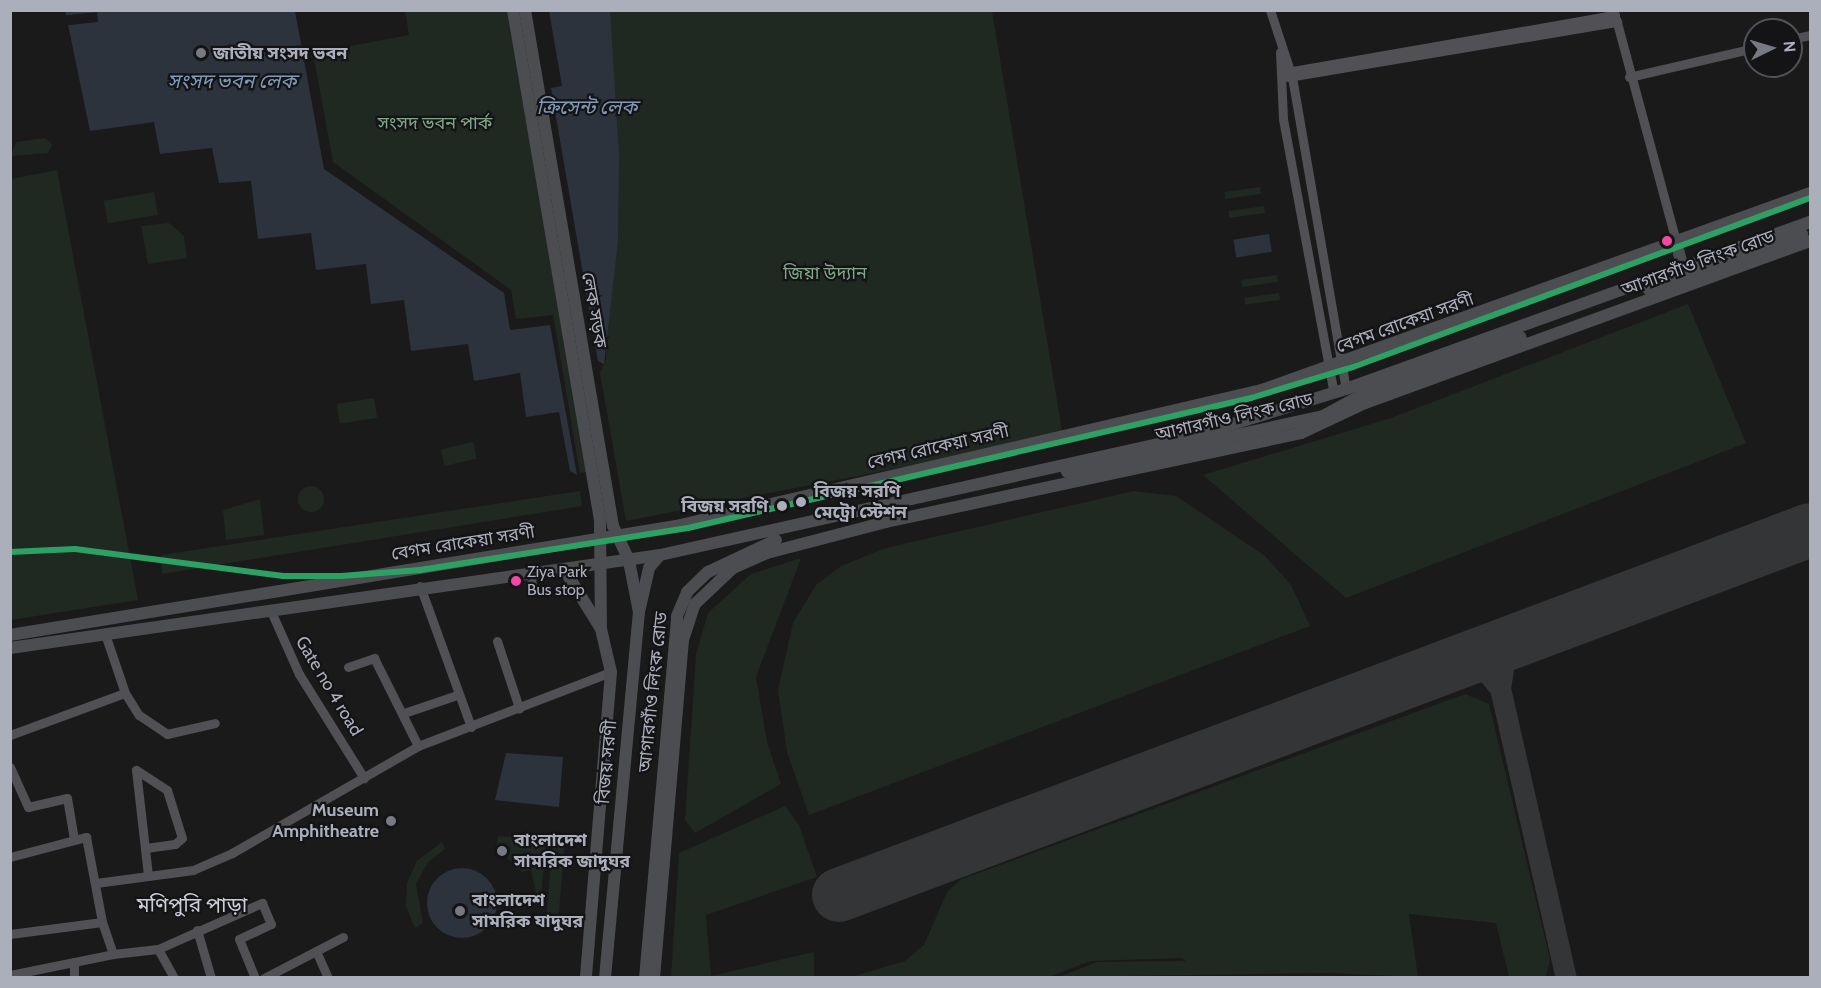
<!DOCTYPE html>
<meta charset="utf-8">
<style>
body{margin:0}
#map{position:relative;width:1821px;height:988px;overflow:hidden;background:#1a1a1a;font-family:Cabin,"Noto Sans Bengali",sans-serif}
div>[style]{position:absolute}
.green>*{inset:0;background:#202822;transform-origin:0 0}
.round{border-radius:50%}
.water>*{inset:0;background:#2c333d;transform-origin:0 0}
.pier>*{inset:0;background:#1a1a1a;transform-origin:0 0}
.taxiway>*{height:21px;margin:-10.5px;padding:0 10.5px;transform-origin:10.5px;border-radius:10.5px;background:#343536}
.runway>*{height:54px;margin:-27px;padding:0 27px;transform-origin:27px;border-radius:27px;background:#343536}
.minor>*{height:9px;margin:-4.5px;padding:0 4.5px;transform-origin:4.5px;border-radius:4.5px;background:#505055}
.major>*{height:12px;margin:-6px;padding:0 6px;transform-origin:6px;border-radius:6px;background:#4c4d50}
.metro-1>*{height:6px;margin:-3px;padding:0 3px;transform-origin:3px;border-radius:3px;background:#2da164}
.dots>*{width:16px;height:16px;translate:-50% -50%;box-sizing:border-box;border:3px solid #141417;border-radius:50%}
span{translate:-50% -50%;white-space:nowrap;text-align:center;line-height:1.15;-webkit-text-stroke:4.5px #141417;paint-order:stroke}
.bus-label{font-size:16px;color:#abaebb}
.left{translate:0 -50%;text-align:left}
.poi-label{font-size:18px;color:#abaebb;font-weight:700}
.right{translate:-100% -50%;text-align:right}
.park-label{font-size:18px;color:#82a788}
.street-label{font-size:18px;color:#abaebb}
.stop-label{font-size:18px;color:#abaebb;font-weight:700}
.water-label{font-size:20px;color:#8198b7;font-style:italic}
.quarter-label{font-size:21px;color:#ccced7}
.frame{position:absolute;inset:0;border:12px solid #abaebb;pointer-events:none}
.north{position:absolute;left:1743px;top:18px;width:60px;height:60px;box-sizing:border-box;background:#141417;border:2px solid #505259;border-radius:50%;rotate:85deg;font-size:16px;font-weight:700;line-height:24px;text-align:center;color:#abaebb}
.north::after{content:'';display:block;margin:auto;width:21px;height:27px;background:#787a83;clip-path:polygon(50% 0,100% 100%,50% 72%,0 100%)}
</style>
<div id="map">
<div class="green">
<i style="clip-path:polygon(405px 11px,511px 11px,587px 472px,580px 473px,553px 315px,516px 319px,511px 290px,333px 162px,313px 53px,409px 35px)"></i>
<i style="clip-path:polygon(609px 11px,992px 11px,1063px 436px,626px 521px,600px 373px,606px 359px)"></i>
<i style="clip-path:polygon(45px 138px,52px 145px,48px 153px,11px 156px,16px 142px)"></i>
<i style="clip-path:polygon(57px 170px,138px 600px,11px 620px,11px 179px)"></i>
<i style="left:1260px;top:187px;width:7px;height:36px;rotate:82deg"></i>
<i style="left:154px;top:192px;width:23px;height:51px;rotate:80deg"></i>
<i style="left:1264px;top:206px;width:7px;height:36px;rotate:82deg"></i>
<i style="clip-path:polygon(169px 223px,184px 236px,187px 258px,148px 264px,141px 226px)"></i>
<i style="left:1277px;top:275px;width:7px;height:36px;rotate:82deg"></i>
<i style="left:1279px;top:293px;width:7px;height:35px;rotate:82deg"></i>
<i style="clip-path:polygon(1688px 304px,1746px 443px,1346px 598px,1203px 475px,1391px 418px)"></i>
<i style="left:374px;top:398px;width:20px;height:38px;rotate:81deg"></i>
<i style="left:473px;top:442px;width:17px;height:33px;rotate:77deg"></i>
<i class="round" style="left:298px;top:486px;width:26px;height:26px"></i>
<i style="clip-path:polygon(580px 491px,582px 506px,162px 574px,161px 555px)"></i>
<i style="clip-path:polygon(1134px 491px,1176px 496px,1265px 556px,1291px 585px,1310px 626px,809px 815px,787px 752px,778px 690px,793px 623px,816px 585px,841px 566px,886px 548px)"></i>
<i style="clip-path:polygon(260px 499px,264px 535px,226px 540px,223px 510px)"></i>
<i style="clip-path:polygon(801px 558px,756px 677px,767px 742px,781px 784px,695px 833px,685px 820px,696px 654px,708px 613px,751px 574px)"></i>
<i style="clip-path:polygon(1465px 694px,1489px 704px,1550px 959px,1546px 976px,1509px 977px,1496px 923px,1409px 914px,1418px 977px,1329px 973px,1059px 977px,1097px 962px,1186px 961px,1182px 958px,1090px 961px,1049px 977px,851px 977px,905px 961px,924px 945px,947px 892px,962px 879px)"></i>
<i style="clip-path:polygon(785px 806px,799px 825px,817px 877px,706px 915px,711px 976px,814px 952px,814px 977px,671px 977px,679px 853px)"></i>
<i style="clip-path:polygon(498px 836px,546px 840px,540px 910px,531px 870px,522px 872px,496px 847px)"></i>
<i style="left:553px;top:841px;width:12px;height:85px;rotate:5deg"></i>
<i style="clip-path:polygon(442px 842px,445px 849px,428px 862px,416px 884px,423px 923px,415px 928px,406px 906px,407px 883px,417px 861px)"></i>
</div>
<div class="water">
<i style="clip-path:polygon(65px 10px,295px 11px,324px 169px,504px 293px,510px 330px,550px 325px,577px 475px,570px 471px,559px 412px,526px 417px,520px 373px,474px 381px,468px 344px,411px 351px,404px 300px,371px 304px,366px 264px,316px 270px,311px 233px,258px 239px,251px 181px,219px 183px,212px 148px,160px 154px,154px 122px,90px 131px)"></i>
<i style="clip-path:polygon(549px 11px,610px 11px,619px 154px,618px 241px,604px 364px,598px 361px,551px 88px,562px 86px)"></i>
<i style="left:1269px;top:234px;width:18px;height:36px;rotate:81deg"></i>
<i style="clip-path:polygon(506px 753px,563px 757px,559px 807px,495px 800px)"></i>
<i class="round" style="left:427px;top:868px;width:70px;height:70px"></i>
</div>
<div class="pier">
<i style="left:97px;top:12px;width:10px;height:34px;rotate:84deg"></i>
</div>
<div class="taxiway">
<i style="left:1461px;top:662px;width:24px;rotate:17deg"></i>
<i style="left:1484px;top:669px;width:25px;rotate:50deg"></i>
<i style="left:1500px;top:688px;width:297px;rotate:77.2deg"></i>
<i style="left:1500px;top:688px;width:24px;rotate:-81deg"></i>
<i style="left:1504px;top:664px;width:30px;rotate:-57deg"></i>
</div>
<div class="runway">
<i style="left:839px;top:895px;width:1037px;rotate:-20.6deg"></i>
</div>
<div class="minor">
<i style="left:1270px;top:10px;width:71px;rotate:71.8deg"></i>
<i style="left:1292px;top:77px;width:317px;rotate:80.2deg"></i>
<i style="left:1616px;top:19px;width:231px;rotate:74.9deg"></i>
<i style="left:1791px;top:39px;width:19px;rotate:-12deg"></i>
<i style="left:1280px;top:52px;width:67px;rotate:87.4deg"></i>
<i style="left:1283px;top:119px;width:279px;rotate:79.5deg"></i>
<i style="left:1287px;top:72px;width:333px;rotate:-9.9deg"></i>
<i style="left:1288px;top:77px;width:334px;rotate:-9.5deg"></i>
<i style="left:1629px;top:77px;width:129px;rotate:-13deg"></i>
<i style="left:531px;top:574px;width:13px;rotate:86deg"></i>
<i style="left:420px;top:586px;width:150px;rotate:70.1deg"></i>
<i style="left:270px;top:609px;width:71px;rotate:66deg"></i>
<i style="left:299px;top:674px;width:123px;rotate:58deg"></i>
<i style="left:497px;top:641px;width:71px;rotate:71.8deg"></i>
<i style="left:348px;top:667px;width:28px;rotate:-19deg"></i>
<i style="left:374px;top:658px;width:98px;rotate:63.4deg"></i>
<i style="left:125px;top:693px;width:26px;rotate:58deg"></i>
<i style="left:139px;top:715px;width:34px;rotate:34deg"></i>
<i style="left:167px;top:734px;width:49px;rotate:-12.9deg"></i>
<i style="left:404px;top:713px;width:56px;rotate:-18.8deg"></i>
<i style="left:10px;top:735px;width:122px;rotate:-20.1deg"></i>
<i style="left:125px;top:693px;width:62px;rotate:-108.7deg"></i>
<i style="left:10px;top:767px;width:44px;rotate:65.8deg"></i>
<i style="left:28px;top:807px;width:40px;rotate:-13deg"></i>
<i style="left:67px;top:798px;width:42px;rotate:80.3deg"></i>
<i style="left:146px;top:848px;width:29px;rotate:-8deg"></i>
<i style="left:175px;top:844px;width:9px;rotate:-41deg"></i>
<i style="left:182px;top:838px;width:50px;rotate:-107.4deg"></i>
<i style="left:167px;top:790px;width:37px;rotate:-147deg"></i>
<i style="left:136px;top:770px;width:106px;rotate:83.5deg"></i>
<i style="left:10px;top:857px;width:79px;rotate:-14.7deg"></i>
<i style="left:86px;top:837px;width:86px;rotate:79.3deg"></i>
<i style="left:96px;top:883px;width:98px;rotate:-7.6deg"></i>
<i style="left:193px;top:870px;width:43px;rotate:-23.6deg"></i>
<i style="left:232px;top:853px;width:215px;rotate:-29.9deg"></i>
<i style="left:418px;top:746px;width:207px;rotate:-21deg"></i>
<i style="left:197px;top:930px;width:50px;rotate:73.7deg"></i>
<i style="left:10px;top:934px;width:93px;rotate:-7.4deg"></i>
<i style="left:102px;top:922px;width:34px;rotate:71deg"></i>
<i style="left:113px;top:954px;width:45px;rotate:-6.3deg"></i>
<i style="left:158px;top:949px;width:33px;rotate:61deg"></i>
<i style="left:158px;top:949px;width:114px;rotate:-23.9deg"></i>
<i style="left:262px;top:903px;width:23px;rotate:67deg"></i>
<i style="left:271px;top:924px;width:35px;rotate:155deg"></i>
<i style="left:239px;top:939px;width:42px;rotate:67.7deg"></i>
<i style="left:316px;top:951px;width:30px;rotate:66deg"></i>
<i style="left:74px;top:962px;width:16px;rotate:90deg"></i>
<i style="left:10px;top:975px;width:105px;rotate:-11.5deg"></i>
<i style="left:264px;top:978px;width:89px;rotate:-27.4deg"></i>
</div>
<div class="major">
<i style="left:513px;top:10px;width:517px;rotate:80.32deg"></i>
<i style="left:600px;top:520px;width:109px;rotate:89.5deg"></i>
<i style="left:525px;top:10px;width:523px;rotate:80.32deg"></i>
<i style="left:613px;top:526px;width:38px;rotate:65deg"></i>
<i style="left:629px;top:561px;width:52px;rotate:78.9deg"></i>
<i style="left:1676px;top:242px;width:27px;rotate:75deg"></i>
<i style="left:1649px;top:290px;width:163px;rotate:-20.1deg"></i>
<i style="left:1067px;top:472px;width:262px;rotate:-12.3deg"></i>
<i style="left:1323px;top:416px;width:42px;rotate:-28.4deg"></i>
<i style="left:1360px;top:396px;width:171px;rotate:-20.2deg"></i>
<i style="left:564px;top:569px;width:70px;rotate:58.3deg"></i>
<i style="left:601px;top:629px;width:44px;rotate:76.9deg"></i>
<i style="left:611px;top:672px;width:307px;rotate:94.7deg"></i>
<i style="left:10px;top:635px;width:675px;rotate:-9.29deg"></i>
<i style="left:676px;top:526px;width:602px;rotate:-13.07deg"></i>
<i style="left:1262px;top:390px;width:582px;rotate:-19.77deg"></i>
<i style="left:10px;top:648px;width:657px;rotate:-8.14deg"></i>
<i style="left:660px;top:555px;width:547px;rotate:-12.56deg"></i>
<i style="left:1194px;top:436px;width:159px;rotate:-17.2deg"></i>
<i style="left:1346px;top:389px;width:493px;rotate:-19.8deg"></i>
<i style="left:605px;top:978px;width:368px;rotate:-84.7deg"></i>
<i style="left:639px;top:612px;width:45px;rotate:-77.2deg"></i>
<i style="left:649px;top:568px;width:17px;rotate:-50deg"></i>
<i style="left:645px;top:978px;width:363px;rotate:-84.9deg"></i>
<i style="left:677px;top:616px;width:26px;rotate:-67deg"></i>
<i style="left:687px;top:592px;width:29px;rotate:-44deg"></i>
<i style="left:708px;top:572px;width:75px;rotate:-25.2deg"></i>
<i style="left:654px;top:978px;width:339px;rotate:-85.1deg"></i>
<i style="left:683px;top:640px;width:38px;rotate:-72deg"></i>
<i style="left:695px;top:604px;width:52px;rotate:-43.5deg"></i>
<i style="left:733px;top:568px;width:37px;rotate:-24deg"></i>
<i style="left:767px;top:553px;width:123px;rotate:-14.6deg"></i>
<i style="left:886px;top:522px;width:424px;rotate:-12.1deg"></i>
<i style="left:1301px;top:433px;width:71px;rotate:-25.1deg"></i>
<i style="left:1365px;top:403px;width:474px;rotate:-20deg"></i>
</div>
<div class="metro-1">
<i style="left:10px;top:552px;width:65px;rotate:-2.6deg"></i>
<i style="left:75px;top:549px;width:210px;rotate:7.4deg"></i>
<i style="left:283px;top:576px;width:58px"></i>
<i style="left:341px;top:576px;width:79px;rotate:-4.3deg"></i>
<i style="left:420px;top:570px;width:271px;rotate:-8.9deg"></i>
<i style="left:688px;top:528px;width:578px;rotate:-13deg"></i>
<i style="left:1251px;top:398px;width:107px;rotate:-16.9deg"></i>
<i style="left:1353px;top:367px;width:487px;rotate:-20.3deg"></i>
</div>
<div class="dots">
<i style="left:201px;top:53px;background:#787a83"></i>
<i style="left:1667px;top:241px;background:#f346a5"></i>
<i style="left:801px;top:502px;background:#abaebb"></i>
<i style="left:782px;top:506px;background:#abaebb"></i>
<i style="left:516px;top:581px;background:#f346a5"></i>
<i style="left:391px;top:821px;background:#787a83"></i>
<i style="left:502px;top:851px;background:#787a83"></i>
<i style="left:460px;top:911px;background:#787a83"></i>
</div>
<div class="bus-label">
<span class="left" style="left:527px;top:581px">Ziya Park<br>Bus stop</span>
</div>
<div class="poi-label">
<span class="left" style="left:213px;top:53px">জাতীয় সংসদ ভবন</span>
<span class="right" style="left:379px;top:821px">Museum<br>Amphitheatre</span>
<span class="left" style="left:514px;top:851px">বাংলাদেশ<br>সামরিক জাদুঘর</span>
<span class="left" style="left:472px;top:911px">বাংলাদেশ<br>সামরিক যাদুঘর</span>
</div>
<div class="park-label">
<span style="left:435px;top:123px">সংসদ ভবন পার্ক</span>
<span style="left:825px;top:273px">জিয়া উদ্যান</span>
</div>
<div class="street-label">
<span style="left:1698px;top:263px;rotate:-20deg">আগারগাঁও লিংক রোড</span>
<span style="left:594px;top:310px;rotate:80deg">লেক সড়ক</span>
<span style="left:1405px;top:323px;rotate:-20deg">বেগম রোকেয়া সরণী</span>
<span style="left:1234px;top:417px;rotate:-13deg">আগারগাঁও লিংক রোড</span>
<span style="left:938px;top:447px;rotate:-13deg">বেগম রোকেয়া সরণী</span>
<span style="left:463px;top:543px;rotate:-9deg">বেগম রোকেয়া সরণী</span>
<span style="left:329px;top:686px;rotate:59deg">Gate no 4 road</span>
<span style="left:653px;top:692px;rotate:-84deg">আগারগাঁও লিংক রোড</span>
<span style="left:607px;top:762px;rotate:-85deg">বিজয় সরণী</span>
</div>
<div class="stop-label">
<span class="left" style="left:814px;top:502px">বিজয় সরণি<br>মেট্রো স্টেশন</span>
<span class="right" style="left:768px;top:506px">বিজয় সরণি</span>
</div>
<div class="water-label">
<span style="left:232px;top:81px">সংসদ ভবন লেক</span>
<span style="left:587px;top:107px">ক্রিসেন্ট লেক</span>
</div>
<div class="quarter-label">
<span style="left:192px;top:905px">মণিপুরি পাড়া</span>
</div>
<div class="frame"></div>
<div class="north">N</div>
</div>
